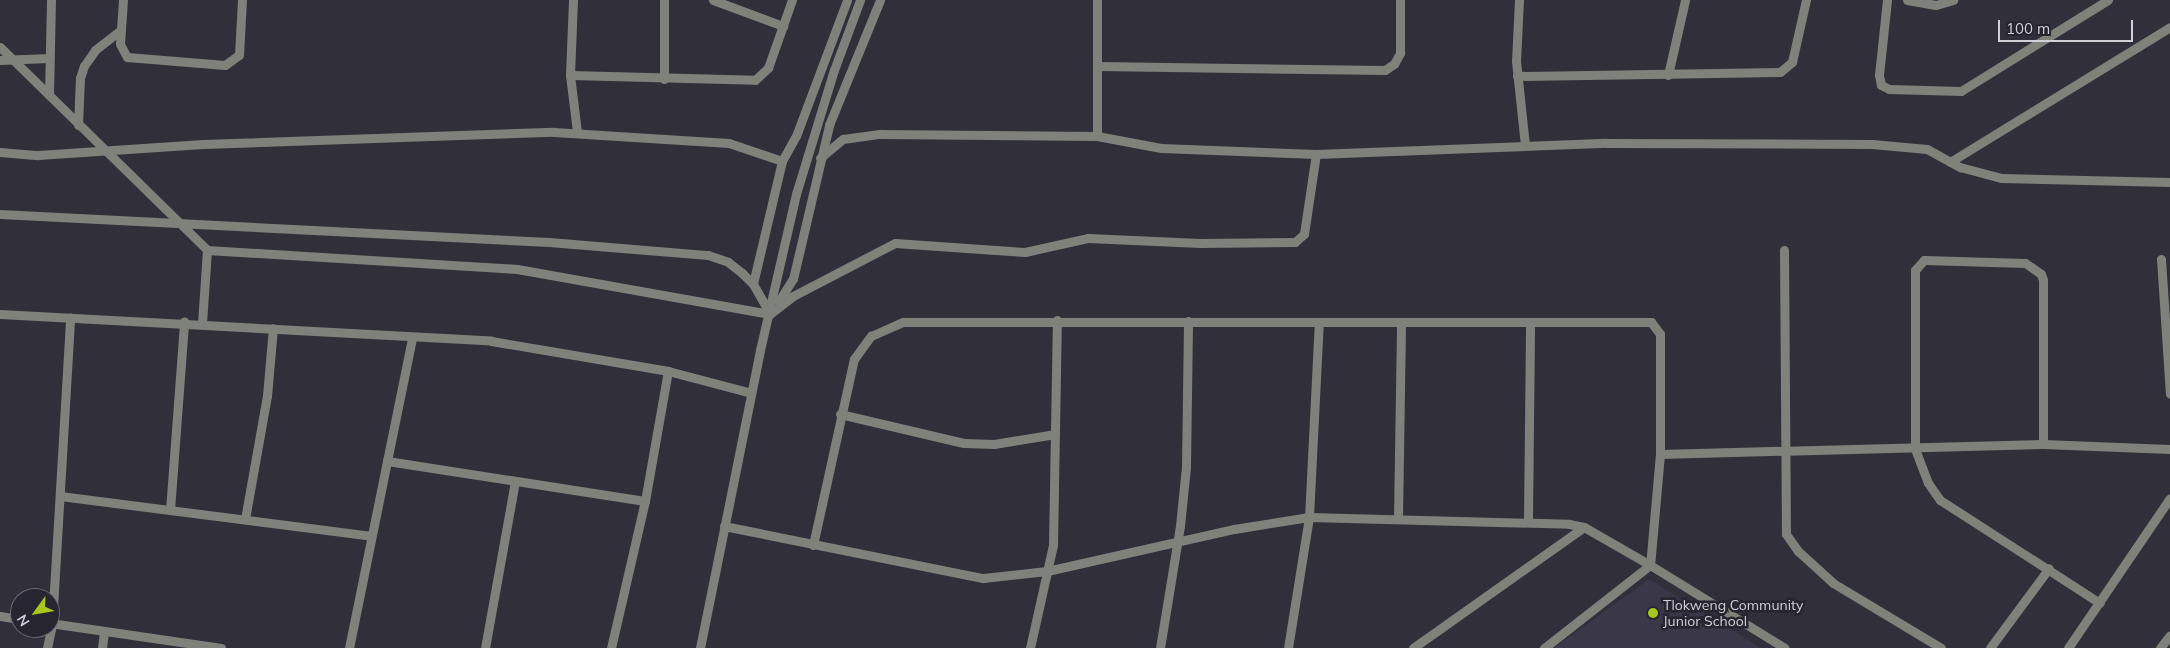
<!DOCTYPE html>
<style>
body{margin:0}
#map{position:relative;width:2170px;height:648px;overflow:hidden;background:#302f3a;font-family:Mulish,sans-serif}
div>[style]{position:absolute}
.built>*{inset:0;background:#393748}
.minor>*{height:9px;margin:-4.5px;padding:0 4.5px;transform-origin:4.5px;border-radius:4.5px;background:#7f817b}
.dots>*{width:14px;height:14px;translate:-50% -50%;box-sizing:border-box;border:2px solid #262530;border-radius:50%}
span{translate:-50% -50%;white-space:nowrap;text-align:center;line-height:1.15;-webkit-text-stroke:5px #262530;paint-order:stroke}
.poi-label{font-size:14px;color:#d0d0d7}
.left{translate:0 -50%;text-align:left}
.north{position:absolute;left:10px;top:588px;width:50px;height:50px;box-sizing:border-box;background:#262530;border:1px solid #6a6973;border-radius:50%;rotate:238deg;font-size:14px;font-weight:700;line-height:20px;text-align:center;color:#d0d0d7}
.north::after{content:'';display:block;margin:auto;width:18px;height:22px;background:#a8c71c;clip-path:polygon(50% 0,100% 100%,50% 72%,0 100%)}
.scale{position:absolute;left:1998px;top:20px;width:135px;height:22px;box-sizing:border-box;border:2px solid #d0d0d7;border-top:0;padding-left:6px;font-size:15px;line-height:18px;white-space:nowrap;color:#d0d0d7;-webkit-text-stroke:4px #262530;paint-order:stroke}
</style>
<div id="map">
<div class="built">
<i style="clip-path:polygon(1649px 579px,1761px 648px,1554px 648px)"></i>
</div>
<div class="minor">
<i style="left:123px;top:0;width:44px;rotate:93.9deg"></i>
<i style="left:120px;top:44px;width:15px;rotate:62deg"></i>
<i style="left:127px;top:57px;width:98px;rotate:4.7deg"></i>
<i style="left:225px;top:65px;width:17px;rotate:-36deg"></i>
<i style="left:239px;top:55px;width:55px;rotate:-86.9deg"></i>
<i style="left:573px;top:0;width:75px;rotate:92.3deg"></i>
<i style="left:570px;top:75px;width:57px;rotate:83deg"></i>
<i style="left:713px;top:0;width:75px;rotate:20.4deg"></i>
<i style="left:1097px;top:0;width:136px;rotate:90deg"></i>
<i style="left:1519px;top:0;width:61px;rotate:92.8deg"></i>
<i style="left:1516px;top:61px;width:84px;rotate:83.9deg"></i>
<i style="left:1887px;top:0;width:75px;rotate:96.1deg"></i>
<i style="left:1879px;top:75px;width:10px;rotate:79deg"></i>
<i style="left:1881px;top:85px;width:9px;rotate:27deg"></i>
<i style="left:1889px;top:89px;width:72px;rotate:1.6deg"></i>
<i style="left:1961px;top:91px;width:173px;rotate:-31.8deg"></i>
<i style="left:1907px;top:0;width:29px;rotate:10deg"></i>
<i style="left:1936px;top:5px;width:18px;rotate:-16deg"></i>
<i style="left:0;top:47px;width:290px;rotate:44.4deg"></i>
<i style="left:207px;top:250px;width:74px;rotate:93.9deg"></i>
<i style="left:0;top:60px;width:49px;rotate:-2.3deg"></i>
<i style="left:1097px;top:66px;width:288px;rotate:0.8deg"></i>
<i style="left:1385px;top:70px;width:11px;rotate:-34deg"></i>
<i style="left:1394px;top:64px;width:13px;rotate:-61deg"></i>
<i style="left:1400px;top:53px;width:53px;rotate:-90deg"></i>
<i style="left:570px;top:75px;width:185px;rotate:1.5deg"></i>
<i style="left:755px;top:80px;width:18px;rotate:-43deg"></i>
<i style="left:768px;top:68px;width:72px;rotate:-70.6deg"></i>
<i style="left:1668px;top:75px;width:77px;rotate:-77.2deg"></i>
<i style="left:1517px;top:76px;width:263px;rotate:-0.9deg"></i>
<i style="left:1780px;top:72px;width:16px;rotate:-40deg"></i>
<i style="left:1792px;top:62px;width:64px;rotate:-77.3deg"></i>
<i style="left:664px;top:79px;width:79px;rotate:-90deg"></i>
<i style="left:49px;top:95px;width:95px;rotate:-88.8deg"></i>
<i style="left:78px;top:125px;width:47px;rotate:-87.6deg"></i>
<i style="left:80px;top:78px;width:13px;rotate:-72deg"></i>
<i style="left:84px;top:66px;width:19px;rotate:-55deg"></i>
<i style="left:95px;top:50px;width:33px;rotate:-38deg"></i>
<i style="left:0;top:152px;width:38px;rotate:5deg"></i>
<i style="left:38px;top:155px;width:165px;rotate:-3.8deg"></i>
<i style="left:203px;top:144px;width:351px;rotate:-2deg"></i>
<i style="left:554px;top:132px;width:175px;rotate:3.6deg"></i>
<i style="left:729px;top:143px;width:56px;rotate:18.8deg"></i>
<i style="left:782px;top:161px;width:126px;rotate:103.3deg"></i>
<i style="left:820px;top:158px;width:30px;rotate:-40deg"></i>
<i style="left:843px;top:139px;width:37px;rotate:-8deg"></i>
<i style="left:880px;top:134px;width:217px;rotate:0.5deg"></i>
<i style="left:1097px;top:136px;width:65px;rotate:10.6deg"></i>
<i style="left:1161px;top:148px;width:155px;rotate:2.2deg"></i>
<i style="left:1316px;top:154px;width:290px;rotate:-2.2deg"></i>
<i style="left:1606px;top:143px;width:266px;rotate:0.2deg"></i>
<i style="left:1872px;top:144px;width:55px;rotate:5.2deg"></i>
<i style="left:1927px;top:149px;width:38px;rotate:29deg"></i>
<i style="left:1960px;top:167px;width:42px;rotate:15deg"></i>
<i style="left:2001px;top:178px;width:169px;rotate:1.4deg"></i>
<i style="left:782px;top:161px;width:29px;rotate:-61deg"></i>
<i style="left:796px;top:136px;width:145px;rotate:-69.4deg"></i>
<i style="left:1950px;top:162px;width:258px;rotate:-31.5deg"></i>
<i style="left:0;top:214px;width:550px;rotate:2.92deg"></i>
<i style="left:549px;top:242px;width:160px;rotate:4.7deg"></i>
<i style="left:708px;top:255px;width:21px;rotate:19deg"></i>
<i style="left:728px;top:262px;width:18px;rotate:38deg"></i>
<i style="left:742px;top:273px;width:16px;rotate:45deg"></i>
<i style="left:753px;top:284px;width:34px;rotate:60deg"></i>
<i style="left:207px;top:250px;width:311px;rotate:3.5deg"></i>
<i style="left:517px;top:269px;width:257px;rotate:10.1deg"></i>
<i style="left:770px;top:314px;width:29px;rotate:-38deg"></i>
<i style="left:793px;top:296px;width:115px;rotate:-27.5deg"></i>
<i style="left:895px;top:243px;width:130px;rotate:4deg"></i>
<i style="left:1025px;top:252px;width:65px;rotate:-12.5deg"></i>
<i style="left:1088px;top:238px;width:112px;rotate:2.6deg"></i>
<i style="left:1200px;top:243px;width:95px;rotate:-0.6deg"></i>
<i style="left:1295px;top:242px;width:12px;rotate:-42deg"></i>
<i style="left:1304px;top:234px;width:81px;rotate:-81.5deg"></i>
<i style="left:1784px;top:250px;width:284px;rotate:89.6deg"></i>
<i style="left:1786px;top:534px;width:21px;rotate:55deg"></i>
<i style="left:1798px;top:551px;width:47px;rotate:42.4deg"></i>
<i style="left:1833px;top:583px;width:126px;rotate:31deg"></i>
<i style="left:2161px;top:259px;width:135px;rotate:86.2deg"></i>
<i style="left:779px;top:301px;width:26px;rotate:-58deg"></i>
<i style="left:793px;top:279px;width:158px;rotate:-76.8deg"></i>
<i style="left:829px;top:125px;width:135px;rotate:-67.8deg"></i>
<i style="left:0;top:314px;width:492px;rotate:3.1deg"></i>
<i style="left:491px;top:341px;width:180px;rotate:9.6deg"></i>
<i style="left:668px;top:371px;width:86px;rotate:14.8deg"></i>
<i style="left:840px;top:414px;width:127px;rotate:13.2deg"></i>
<i style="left:964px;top:443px;width:30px;rotate:2deg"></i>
<i style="left:994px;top:444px;width:62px;rotate:-9.3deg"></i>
<i style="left:2043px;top:444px;width:164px;rotate:-90deg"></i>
<i style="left:2043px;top:280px;width:6px;rotate:-108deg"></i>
<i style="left:2041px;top:274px;width:19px;rotate:-145deg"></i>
<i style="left:2025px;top:263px;width:101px;rotate:-178.3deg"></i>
<i style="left:1924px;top:260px;width:13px;rotate:132deg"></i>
<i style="left:1915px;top:270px;width:179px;rotate:90deg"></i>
<i style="left:1915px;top:449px;width:36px;rotate:69deg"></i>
<i style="left:1928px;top:483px;width:21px;rotate:55deg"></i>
<i style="left:1940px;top:500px;width:190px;rotate:32.8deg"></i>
<i style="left:1660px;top:454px;width:383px;rotate:-1.5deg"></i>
<i style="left:2043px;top:444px;width:127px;rotate:2.3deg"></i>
<i style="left:387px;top:461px;width:261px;rotate:8.8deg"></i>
<i style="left:60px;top:496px;width:314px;rotate:7.3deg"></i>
<i style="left:170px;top:510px;width:189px;rotate:-85.7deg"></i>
<i style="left:1398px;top:518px;width:195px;rotate:-89.1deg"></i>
<i style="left:245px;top:519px;width:125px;rotate:-79.9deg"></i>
<i style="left:267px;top:396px;width:68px;rotate:-85deg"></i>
<i style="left:1528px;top:521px;width:199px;rotate:-89.4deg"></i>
<i style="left:724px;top:526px;width:264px;rotate:11.4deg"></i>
<i style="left:983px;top:578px;width:64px;rotate:-6.2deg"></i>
<i style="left:1047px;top:571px;width:192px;rotate:-12.7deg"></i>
<i style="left:1234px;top:529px;width:76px;rotate:-9.1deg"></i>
<i style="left:1309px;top:517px;width:260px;rotate:1.5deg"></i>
<i style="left:1569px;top:524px;width:15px;rotate:11deg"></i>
<i style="left:1584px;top:527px;width:76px;rotate:29.9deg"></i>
<i style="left:1650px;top:565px;width:158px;rotate:31.6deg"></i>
<i style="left:813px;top:545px;width:190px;rotate:-77.6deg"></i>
<i style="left:854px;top:359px;width:29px;rotate:-54deg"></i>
<i style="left:871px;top:336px;width:35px;rotate:-24deg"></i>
<i style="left:903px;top:322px;width:748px"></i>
<i style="left:1651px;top:322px;width:15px;rotate:53deg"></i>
<i style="left:1660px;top:334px;width:120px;rotate:90deg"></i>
<i style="left:1660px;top:454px;width:111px;rotate:95.1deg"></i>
<i style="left:1650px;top:565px;width:135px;rotate:141.9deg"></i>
<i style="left:0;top:616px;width:20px;rotate:9deg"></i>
<i style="left:50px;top:623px;width:173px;rotate:8.3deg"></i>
<i style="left:47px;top:648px;width:25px;rotate:-78deg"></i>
<i style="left:52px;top:624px;width:307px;rotate:-86.6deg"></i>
<i style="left:102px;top:648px;width:16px;rotate:-83deg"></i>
<i style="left:349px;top:648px;width:317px;rotate:-78.5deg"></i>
<i style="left:485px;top:648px;width:169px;rotate:-79.8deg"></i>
<i style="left:611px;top:648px;width:151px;rotate:-77deg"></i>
<i style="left:645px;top:501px;width:132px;rotate:-80deg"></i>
<i style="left:700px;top:648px;width:304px;rotate:-78.6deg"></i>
<i style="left:760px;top:350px;width:160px;rotate:-77deg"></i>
<i style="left:796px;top:194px;width:130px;rotate:-73deg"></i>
<i style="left:834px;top:70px;width:75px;rotate:-69.6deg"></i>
<i style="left:1030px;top:648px;width:106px;rotate:-77.4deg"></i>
<i style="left:1053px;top:545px;width:225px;rotate:-89deg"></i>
<i style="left:1160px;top:648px;width:124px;rotate:-80.7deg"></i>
<i style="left:1180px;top:526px;width:59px;rotate:-84.2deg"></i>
<i style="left:1186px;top:467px;width:146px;rotate:-89.2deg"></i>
<i style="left:1288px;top:648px;width:133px;rotate:-80.9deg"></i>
<i style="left:1309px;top:517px;width:195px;rotate:-87.1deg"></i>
<i style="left:1413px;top:648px;width:209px;rotate:-35.3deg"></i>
<i style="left:1990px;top:648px;width:99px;rotate:-53.6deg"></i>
<i style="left:2068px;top:648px;width:181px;rotate:-55.8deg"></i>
<i style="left:2160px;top:648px;width:16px;rotate:-52deg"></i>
</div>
<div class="dots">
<i style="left:1653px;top:613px;background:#a8c71c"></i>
</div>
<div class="poi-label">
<span class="left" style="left:1663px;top:613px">Tlokweng Community<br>Junior School</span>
</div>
<div class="north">N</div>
<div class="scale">100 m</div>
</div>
